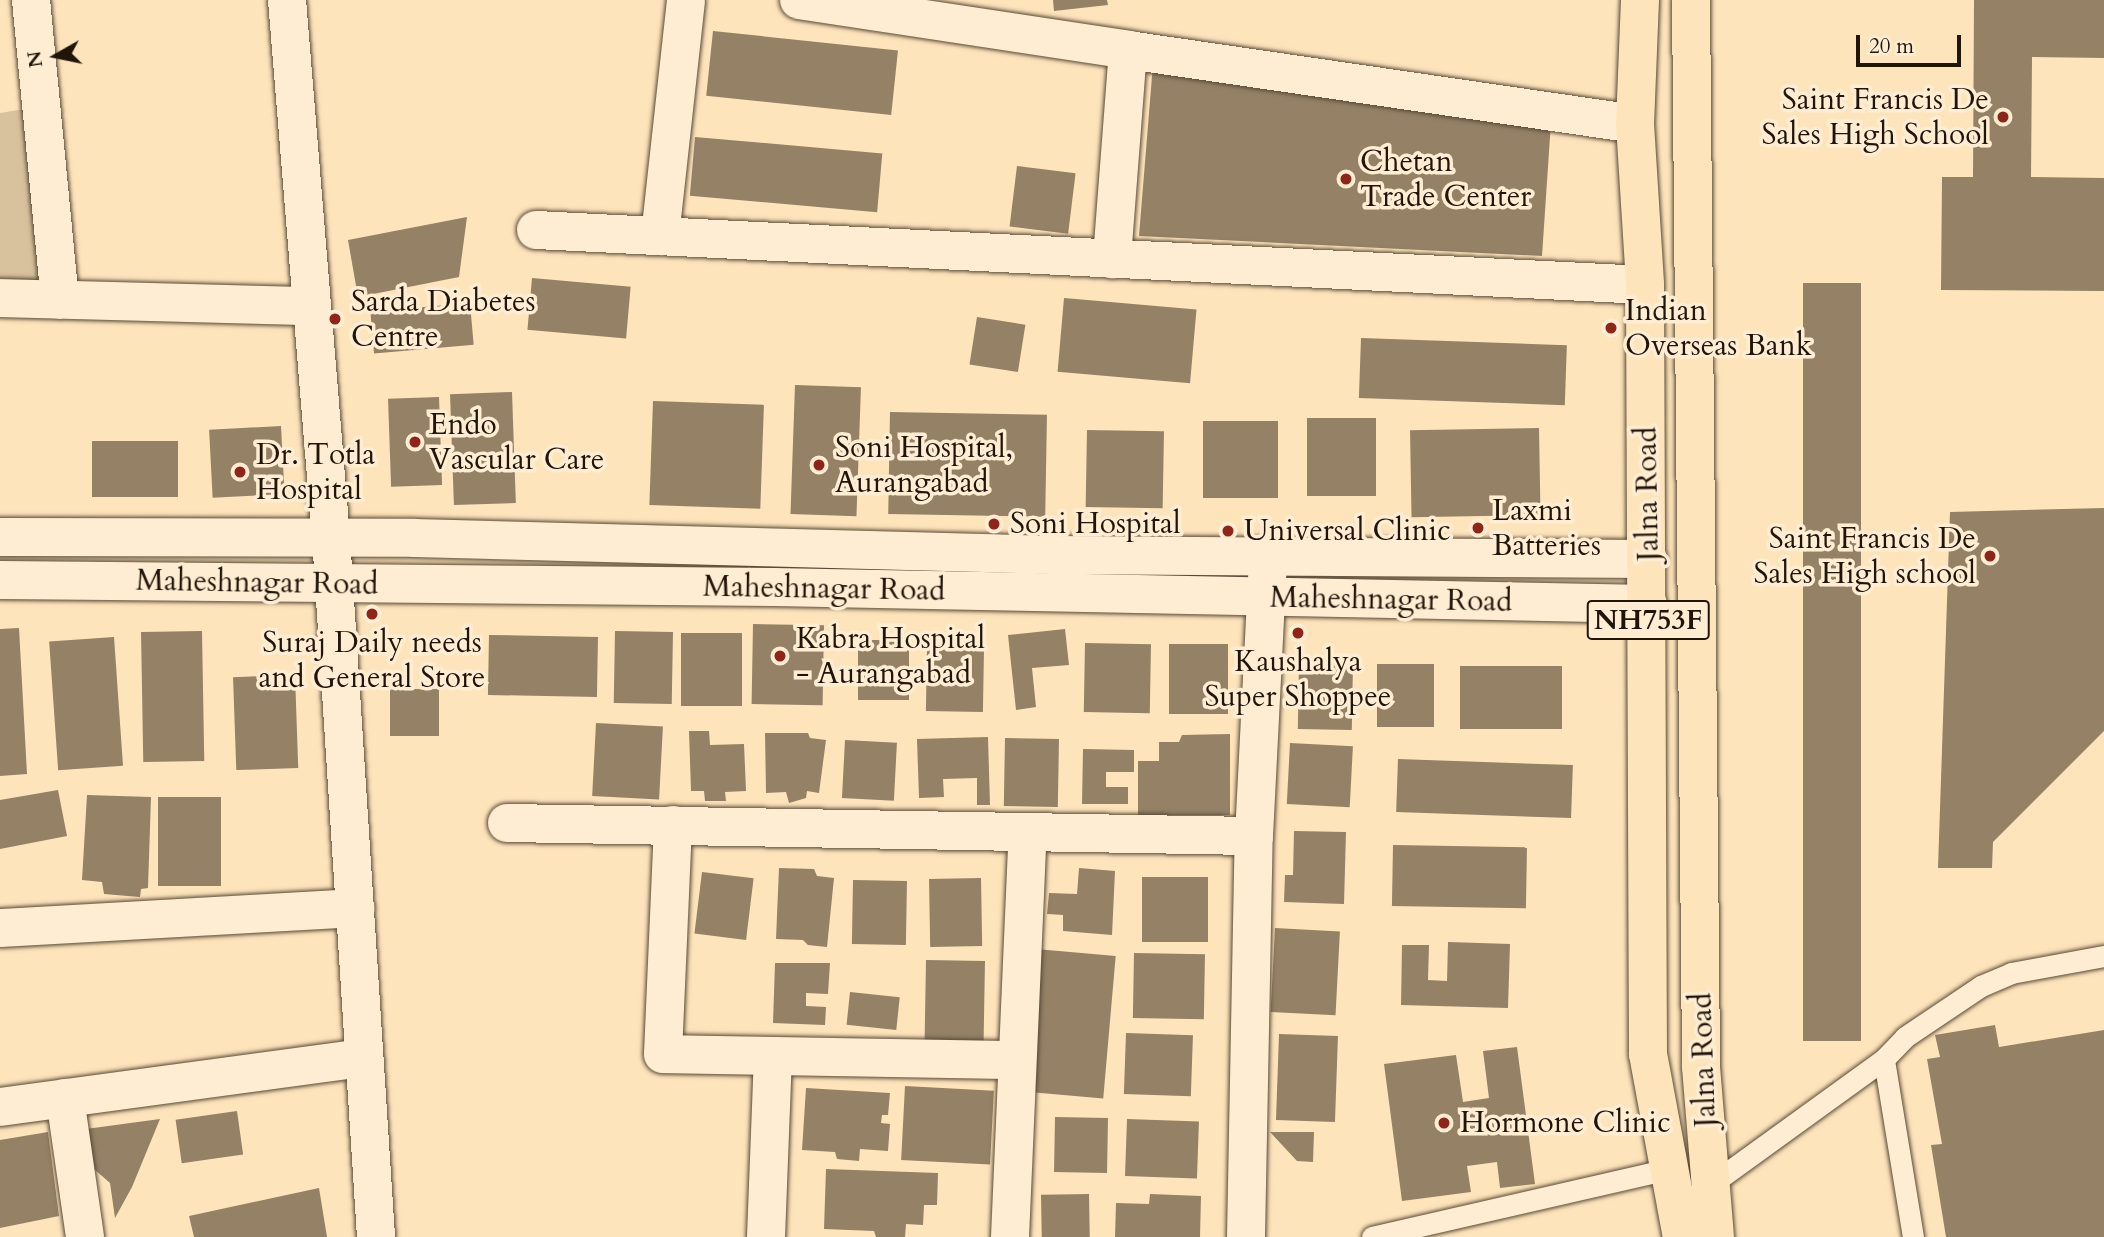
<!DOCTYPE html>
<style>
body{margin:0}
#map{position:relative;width:2104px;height:1237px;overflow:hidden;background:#fee4bb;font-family:Cardo,serif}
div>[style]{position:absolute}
.green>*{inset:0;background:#d8c19d}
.building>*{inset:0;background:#948166;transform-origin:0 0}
.roads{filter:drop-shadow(0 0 2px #584936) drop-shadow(0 0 2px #584936)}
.lane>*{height:21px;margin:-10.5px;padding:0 10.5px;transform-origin:10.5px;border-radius:10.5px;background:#feedd3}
.street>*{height:38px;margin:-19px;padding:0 19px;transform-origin:19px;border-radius:19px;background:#feedd3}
.secondary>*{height:38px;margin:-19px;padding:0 19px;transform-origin:19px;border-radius:19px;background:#feedd3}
.highway>*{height:38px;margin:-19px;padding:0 19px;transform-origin:19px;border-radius:19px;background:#fee4bb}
.dots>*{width:19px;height:19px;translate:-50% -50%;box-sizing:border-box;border:4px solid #feedd3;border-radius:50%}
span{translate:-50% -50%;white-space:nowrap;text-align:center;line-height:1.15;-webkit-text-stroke:7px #feedd3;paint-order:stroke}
.shield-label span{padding:2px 5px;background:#feedd3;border:2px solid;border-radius:5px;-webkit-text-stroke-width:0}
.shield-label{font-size:28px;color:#211509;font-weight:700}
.poi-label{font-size:30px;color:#211509}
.right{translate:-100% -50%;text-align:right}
.left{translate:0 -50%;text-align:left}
.street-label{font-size:30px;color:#211509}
.north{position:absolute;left:21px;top:21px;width:70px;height:70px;-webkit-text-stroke:5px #feedd3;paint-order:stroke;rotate:261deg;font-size:19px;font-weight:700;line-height:28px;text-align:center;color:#211509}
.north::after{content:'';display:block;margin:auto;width:24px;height:32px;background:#211509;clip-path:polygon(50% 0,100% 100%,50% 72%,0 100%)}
.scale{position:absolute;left:1856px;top:35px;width:105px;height:32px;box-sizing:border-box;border:4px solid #211509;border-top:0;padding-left:9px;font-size:21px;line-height:24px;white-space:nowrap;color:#211509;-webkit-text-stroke:5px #feedd3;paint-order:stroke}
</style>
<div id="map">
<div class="green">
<i style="clip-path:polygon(24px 109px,43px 286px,0 281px,0 113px)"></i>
</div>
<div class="building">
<i style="clip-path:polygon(1053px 0,1107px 0,1108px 5px,1054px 11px)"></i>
<i style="clip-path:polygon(1974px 0,2104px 0,2104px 58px,2032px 57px,2031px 177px,2104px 178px,2104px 291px,1941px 290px,1942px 177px,1973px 177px)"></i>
<i style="left:713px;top:31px;width:186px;height:65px;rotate:6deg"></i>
<i style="clip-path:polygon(1153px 64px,1551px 122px,1542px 256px,1139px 236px)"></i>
<i style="left:695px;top:137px;width:188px;height:59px;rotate:5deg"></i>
<i style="left:1017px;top:166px;width:59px;height:61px;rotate:7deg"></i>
<i style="clip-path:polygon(467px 217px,459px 277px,358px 297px,348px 240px)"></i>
<i style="left:532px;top:278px;width:99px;height:52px;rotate:5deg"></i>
<i style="left:1803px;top:283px;width:58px;height:758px"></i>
<i style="left:1064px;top:298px;width:133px;height:74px;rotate:5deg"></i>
<i style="left:470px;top:303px;width:42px;height:100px;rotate:85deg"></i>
<i style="left:977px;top:317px;width:49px;height:48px;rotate:9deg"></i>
<i style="left:1361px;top:338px;width:206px;height:60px;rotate:2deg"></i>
<i style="left:795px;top:385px;width:66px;height:129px;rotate:2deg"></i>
<i style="left:512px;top:392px;width:111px;height:62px;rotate:88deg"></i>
<i style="left:439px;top:397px;width:88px;height:51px;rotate:88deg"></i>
<i style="left:653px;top:401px;width:111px;height:104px;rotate:2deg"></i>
<i style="left:890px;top:412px;width:157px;height:102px;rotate:1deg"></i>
<i style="left:1376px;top:418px;width:78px;height:69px;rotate:90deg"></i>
<i style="left:1203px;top:421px;width:75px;height:77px"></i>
<i style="left:281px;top:426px;width:68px;height:72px;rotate:87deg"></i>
<i style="left:1539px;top:428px;width:87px;height:129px;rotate:89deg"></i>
<i style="left:1087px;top:430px;width:77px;height:77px;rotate:1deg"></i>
<i style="left:92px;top:441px;width:86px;height:56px"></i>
<i style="clip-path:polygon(2104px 508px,2104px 731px,1993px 842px,1992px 868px,1938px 868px,1950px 512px)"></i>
<i style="left:753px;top:624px;width:71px;height:80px;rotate:1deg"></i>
<i style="clip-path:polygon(19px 628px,27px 774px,0 776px,0 629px)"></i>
<i style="clip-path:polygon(1065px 629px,1069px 665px,1032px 668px,1036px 707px,1016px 710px,1008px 635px)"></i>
<i style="left:202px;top:631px;width:130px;height:61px;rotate:89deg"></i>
<i style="left:615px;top:631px;width:58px;height:72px;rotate:1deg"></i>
<i style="left:681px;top:633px;width:61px;height:73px"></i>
<i style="left:489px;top:635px;width:109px;height:60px;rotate:1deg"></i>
<i style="left:114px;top:637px;width:129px;height:65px;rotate:86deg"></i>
<i style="left:858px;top:640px;width:51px;height:60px"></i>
<i style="left:1085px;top:643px;width:66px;height:69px;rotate:1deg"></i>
<i style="left:1169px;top:644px;width:59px;height:70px"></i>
<i style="left:927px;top:649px;width:57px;height:62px;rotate:1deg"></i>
<i style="left:1299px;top:661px;width:54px;height:68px;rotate:1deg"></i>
<i style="left:1377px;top:664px;width:57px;height:63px"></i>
<i style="left:1460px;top:666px;width:102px;height:63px"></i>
<i style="left:295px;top:675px;width:93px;height:62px;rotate:88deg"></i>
<i style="left:390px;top:689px;width:49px;height:47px"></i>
<i style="left:596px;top:723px;width:67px;height:73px;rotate:3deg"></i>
<i style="clip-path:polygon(689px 731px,709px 731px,710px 745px,744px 744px,746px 791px,725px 792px,726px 801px,705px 801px,704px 791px,691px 791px)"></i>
<i style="clip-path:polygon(765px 733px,808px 733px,810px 738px,826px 740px,819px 793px,807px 791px,806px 798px,789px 803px,786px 792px,766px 793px)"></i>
<i style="clip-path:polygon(1230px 734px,1230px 815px,1138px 815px,1138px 761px,1159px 761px,1159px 742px,1179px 742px,1182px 735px)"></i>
<i style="clip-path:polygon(988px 737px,990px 805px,977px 805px,977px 778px,943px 779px,944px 797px,919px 798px,917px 739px)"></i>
<i style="left:1005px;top:738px;width:54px;height:68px;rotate:1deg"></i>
<i style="left:845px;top:740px;width:52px;height:58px;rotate:3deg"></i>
<i style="left:1290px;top:743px;width:63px;height:61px;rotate:3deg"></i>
<i style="clip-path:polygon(1083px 749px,1134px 750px,1134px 772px,1106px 772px,1106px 787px,1128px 787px,1128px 804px,1082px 804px)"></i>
<i style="left:1398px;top:759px;width:175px;height:53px;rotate:2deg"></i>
<i style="clip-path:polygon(58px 790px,67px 836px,0 849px,0 800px)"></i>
<i style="clip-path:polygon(87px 795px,151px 797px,148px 888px,141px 889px,140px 897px,104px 894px,102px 882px,82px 880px)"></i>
<i style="left:158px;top:797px;width:63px;height:89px"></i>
<i style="clip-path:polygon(1294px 831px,1346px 832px,1344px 904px,1284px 902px,1285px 875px,1293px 875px)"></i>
<i style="left:1393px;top:845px;width:134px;height:61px;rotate:1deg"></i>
<i style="clip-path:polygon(779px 868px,814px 869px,817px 876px,834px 878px,827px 947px,808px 945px,803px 940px,776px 939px)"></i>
<i style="clip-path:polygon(1079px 868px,1115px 871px,1112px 935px,1063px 931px,1063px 915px,1047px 914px,1049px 893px,1077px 894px)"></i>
<i style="left:702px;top:872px;width:52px;height:62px;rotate:7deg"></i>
<i style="left:1142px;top:877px;width:66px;height:65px"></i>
<i style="left:981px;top:878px;width:68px;height:52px;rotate:89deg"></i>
<i style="left:853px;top:880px;width:54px;height:64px;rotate:1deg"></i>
<i style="left:1275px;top:928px;width:65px;height:84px;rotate:3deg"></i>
<i style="clip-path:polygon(1448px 942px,1510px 944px,1508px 1008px,1401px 1005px,1402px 945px,1429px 945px,1428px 980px,1447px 981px)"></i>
<i style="left:1036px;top:949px;width:80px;height:143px;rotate:5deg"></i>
<i style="left:1134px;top:953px;width:71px;height:65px;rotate:1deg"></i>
<i style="left:926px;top:960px;width:59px;height:81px;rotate:1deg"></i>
<i style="clip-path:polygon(775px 963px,830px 963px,828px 994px,806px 993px,806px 1006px,826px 1007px,825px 1025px,773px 1023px)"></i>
<i style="left:850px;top:992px;width:50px;height:33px;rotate:6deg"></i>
<i style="clip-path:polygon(1995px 1025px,1999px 1047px,2104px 1030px,2104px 1237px,1946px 1237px,1931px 1145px,1942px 1144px,1927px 1059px,1940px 1057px,1935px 1035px)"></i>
<i style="left:1126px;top:1033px;width:67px;height:61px;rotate:2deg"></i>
<i style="left:1279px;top:1034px;width:59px;height:86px;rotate:2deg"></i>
<i style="clip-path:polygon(1517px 1047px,1535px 1184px,1500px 1188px,1497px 1162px,1467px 1166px,1471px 1192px,1402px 1201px,1384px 1064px,1456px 1055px,1463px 1102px,1489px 1098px,1483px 1051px)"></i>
<i style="left:905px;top:1086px;width:89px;height:74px;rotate:3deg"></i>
<i style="clip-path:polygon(806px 1088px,890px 1093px,888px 1115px,882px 1115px,881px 1123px,890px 1124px,888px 1151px,860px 1149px,859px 1161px,837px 1159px,835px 1152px,802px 1150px)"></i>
<i style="left:237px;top:1111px;width:44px;height:62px;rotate:82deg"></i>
<i style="left:1055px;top:1117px;width:53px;height:55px;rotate:1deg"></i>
<i style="clip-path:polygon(160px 1119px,132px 1187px,115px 1218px,110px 1183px,94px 1169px,86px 1129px)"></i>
<i style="left:1127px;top:1119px;width:72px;height:57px;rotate:2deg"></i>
<i style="clip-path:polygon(48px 1132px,59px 1216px,0 1228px,0 1140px)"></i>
<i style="clip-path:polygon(1270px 1132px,1314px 1132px,1313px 1162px,1297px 1161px)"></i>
<i style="clip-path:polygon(826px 1169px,938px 1173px,937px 1205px,924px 1205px,923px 1225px,906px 1224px,905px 1237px,876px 1237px,874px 1231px,824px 1229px)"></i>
<i style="clip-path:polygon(319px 1188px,327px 1237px,194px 1237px,189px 1216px)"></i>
<i style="left:1089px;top:1194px;width:43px;height:48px;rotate:89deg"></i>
<i style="clip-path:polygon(1150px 1194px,1201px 1196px,1200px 1237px,1115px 1237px,1116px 1203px,1149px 1204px)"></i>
</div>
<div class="roads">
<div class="lane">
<i style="left:1710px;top:1185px;width:215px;rotate:-35.9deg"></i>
<i style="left:1372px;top:1237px;width:305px;rotate:-12.9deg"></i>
<i style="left:1913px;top:1237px;width:180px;rotate:-99.3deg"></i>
<i style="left:1884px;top:1059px;width:30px;rotate:-46deg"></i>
<i style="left:1905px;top:1037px;width:92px;rotate:-33.9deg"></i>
<i style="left:1981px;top:986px;width:33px;rotate:-23deg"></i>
<i style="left:2011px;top:973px;width:95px;rotate:-10.4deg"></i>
</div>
<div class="street">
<i style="left:31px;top:0;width:301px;rotate:84.5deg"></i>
<i style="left:287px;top:0;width:539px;rotate:85.32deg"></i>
<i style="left:331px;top:537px;width:701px;rotate:86.32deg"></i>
<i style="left:799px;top:0;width:333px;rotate:8.6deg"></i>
<i style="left:1128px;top:50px;width:210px;rotate:94.4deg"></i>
<i style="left:1128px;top:50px;width:512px;rotate:8.3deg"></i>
<i style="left:536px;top:230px;width:1110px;rotate:2.84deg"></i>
<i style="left:660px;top:236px;width:237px;rotate:-83.7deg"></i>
<i style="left:0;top:298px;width:312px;rotate:1.5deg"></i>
<i style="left:507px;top:823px;width:747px;rotate:1deg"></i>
<i style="left:673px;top:825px;width:229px;rotate:92.5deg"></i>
<i style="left:663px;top:1054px;width:354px;rotate:1deg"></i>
<i style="left:0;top:928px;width:356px;rotate:-3.2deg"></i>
<i style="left:65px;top:1098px;width:140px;rotate:81.8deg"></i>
<i style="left:0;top:1107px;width:367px;rotate:-7.7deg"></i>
<i style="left:766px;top:1237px;width:181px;rotate:-87.8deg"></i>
<i style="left:1010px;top:1237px;width:405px;rotate:-87.5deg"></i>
<i style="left:1246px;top:1237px;width:401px;rotate:-88.9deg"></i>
<i style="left:1254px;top:836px;width:274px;rotate:-87.1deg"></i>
</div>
<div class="secondary">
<i style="left:0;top:537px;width:414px;rotate:0.1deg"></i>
<i style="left:414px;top:538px;width:639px;rotate:1.52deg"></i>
<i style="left:1053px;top:555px;width:595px;rotate:0.39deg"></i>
<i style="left:0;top:580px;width:774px;rotate:0.52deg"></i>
<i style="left:774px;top:587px;width:874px;rotate:1.11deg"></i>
</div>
<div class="highway">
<i style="left:1640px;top:0;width:124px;rotate:92.3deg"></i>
<i style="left:1635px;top:124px;width:161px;rotate:86.4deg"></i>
<i style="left:1645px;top:285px;width:769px;rotate:89.78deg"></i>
<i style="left:1648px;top:1054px;width:186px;rotate:79.5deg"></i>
<i style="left:1691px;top:0;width:1067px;rotate:89.46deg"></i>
<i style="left:1701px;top:1067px;width:171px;rotate:85.3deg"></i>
</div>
</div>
<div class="dots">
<i style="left:2003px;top:117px;background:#8f2418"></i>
<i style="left:1346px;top:179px;background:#8f2418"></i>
<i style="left:335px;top:319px;background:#8f2418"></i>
<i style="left:1611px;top:328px;background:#8f2418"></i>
<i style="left:415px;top:442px;background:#8f2418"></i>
<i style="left:819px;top:465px;background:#8f2418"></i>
<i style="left:240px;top:472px;background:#8f2418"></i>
<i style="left:994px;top:524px;background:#8f2418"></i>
<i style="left:1478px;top:528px;background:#8f2418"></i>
<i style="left:1228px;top:531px;background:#8f2418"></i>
<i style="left:1990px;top:556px;background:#8f2418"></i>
<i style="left:372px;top:614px;background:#8f2418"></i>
<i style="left:1298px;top:633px;background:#8f2418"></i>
<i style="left:780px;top:656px;background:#8f2418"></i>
<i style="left:1444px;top:1123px;background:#8f2418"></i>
</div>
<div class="shield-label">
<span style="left:1648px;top:620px">NH753F</span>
</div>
<div class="poi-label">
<span class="right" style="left:1989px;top:117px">Saint Francis De<br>Sales High School</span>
<span class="left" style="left:1360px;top:179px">Chetan<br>Trade Center</span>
<span class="left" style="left:351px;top:319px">Sarda Diabetes<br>Centre</span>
<span class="left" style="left:1625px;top:328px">Indian<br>Overseas Bank</span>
<span class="left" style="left:429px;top:442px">Endo<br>Vascular Care</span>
<span class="left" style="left:835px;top:465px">Soni Hospital,<br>Aurangabad</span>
<span class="left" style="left:256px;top:472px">Dr. Totla<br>Hospital</span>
<span class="left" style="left:1492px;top:528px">Laxmi<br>Batteries</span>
<span class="left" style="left:1010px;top:524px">Soni Hospital</span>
<span class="left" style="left:1244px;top:531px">Universal Clinic</span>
<span class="right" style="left:1976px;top:556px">Saint Francis De<br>Sales High school</span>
<span class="left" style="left:796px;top:656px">Kabra Hospital<br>- Aurangabad</span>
<span style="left:372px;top:660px">Suraj Daily needs<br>and General Store</span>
<span style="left:1298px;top:679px">Kaushalya<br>Super Shoppee</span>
<span class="left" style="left:1460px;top:1123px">Hormone Clinic</span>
</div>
<div class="street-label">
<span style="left:1648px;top:494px;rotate:-91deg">Jalna Road</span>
<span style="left:257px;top:583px;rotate:1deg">Maheshnagar Road</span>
<span style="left:824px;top:589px;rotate:1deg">Maheshnagar Road</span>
<span style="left:1391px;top:600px;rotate:1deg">Maheshnagar Road</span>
<span style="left:1704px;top:1060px;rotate:-92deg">Jalna Road</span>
</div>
<div class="north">N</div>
<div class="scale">20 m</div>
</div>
